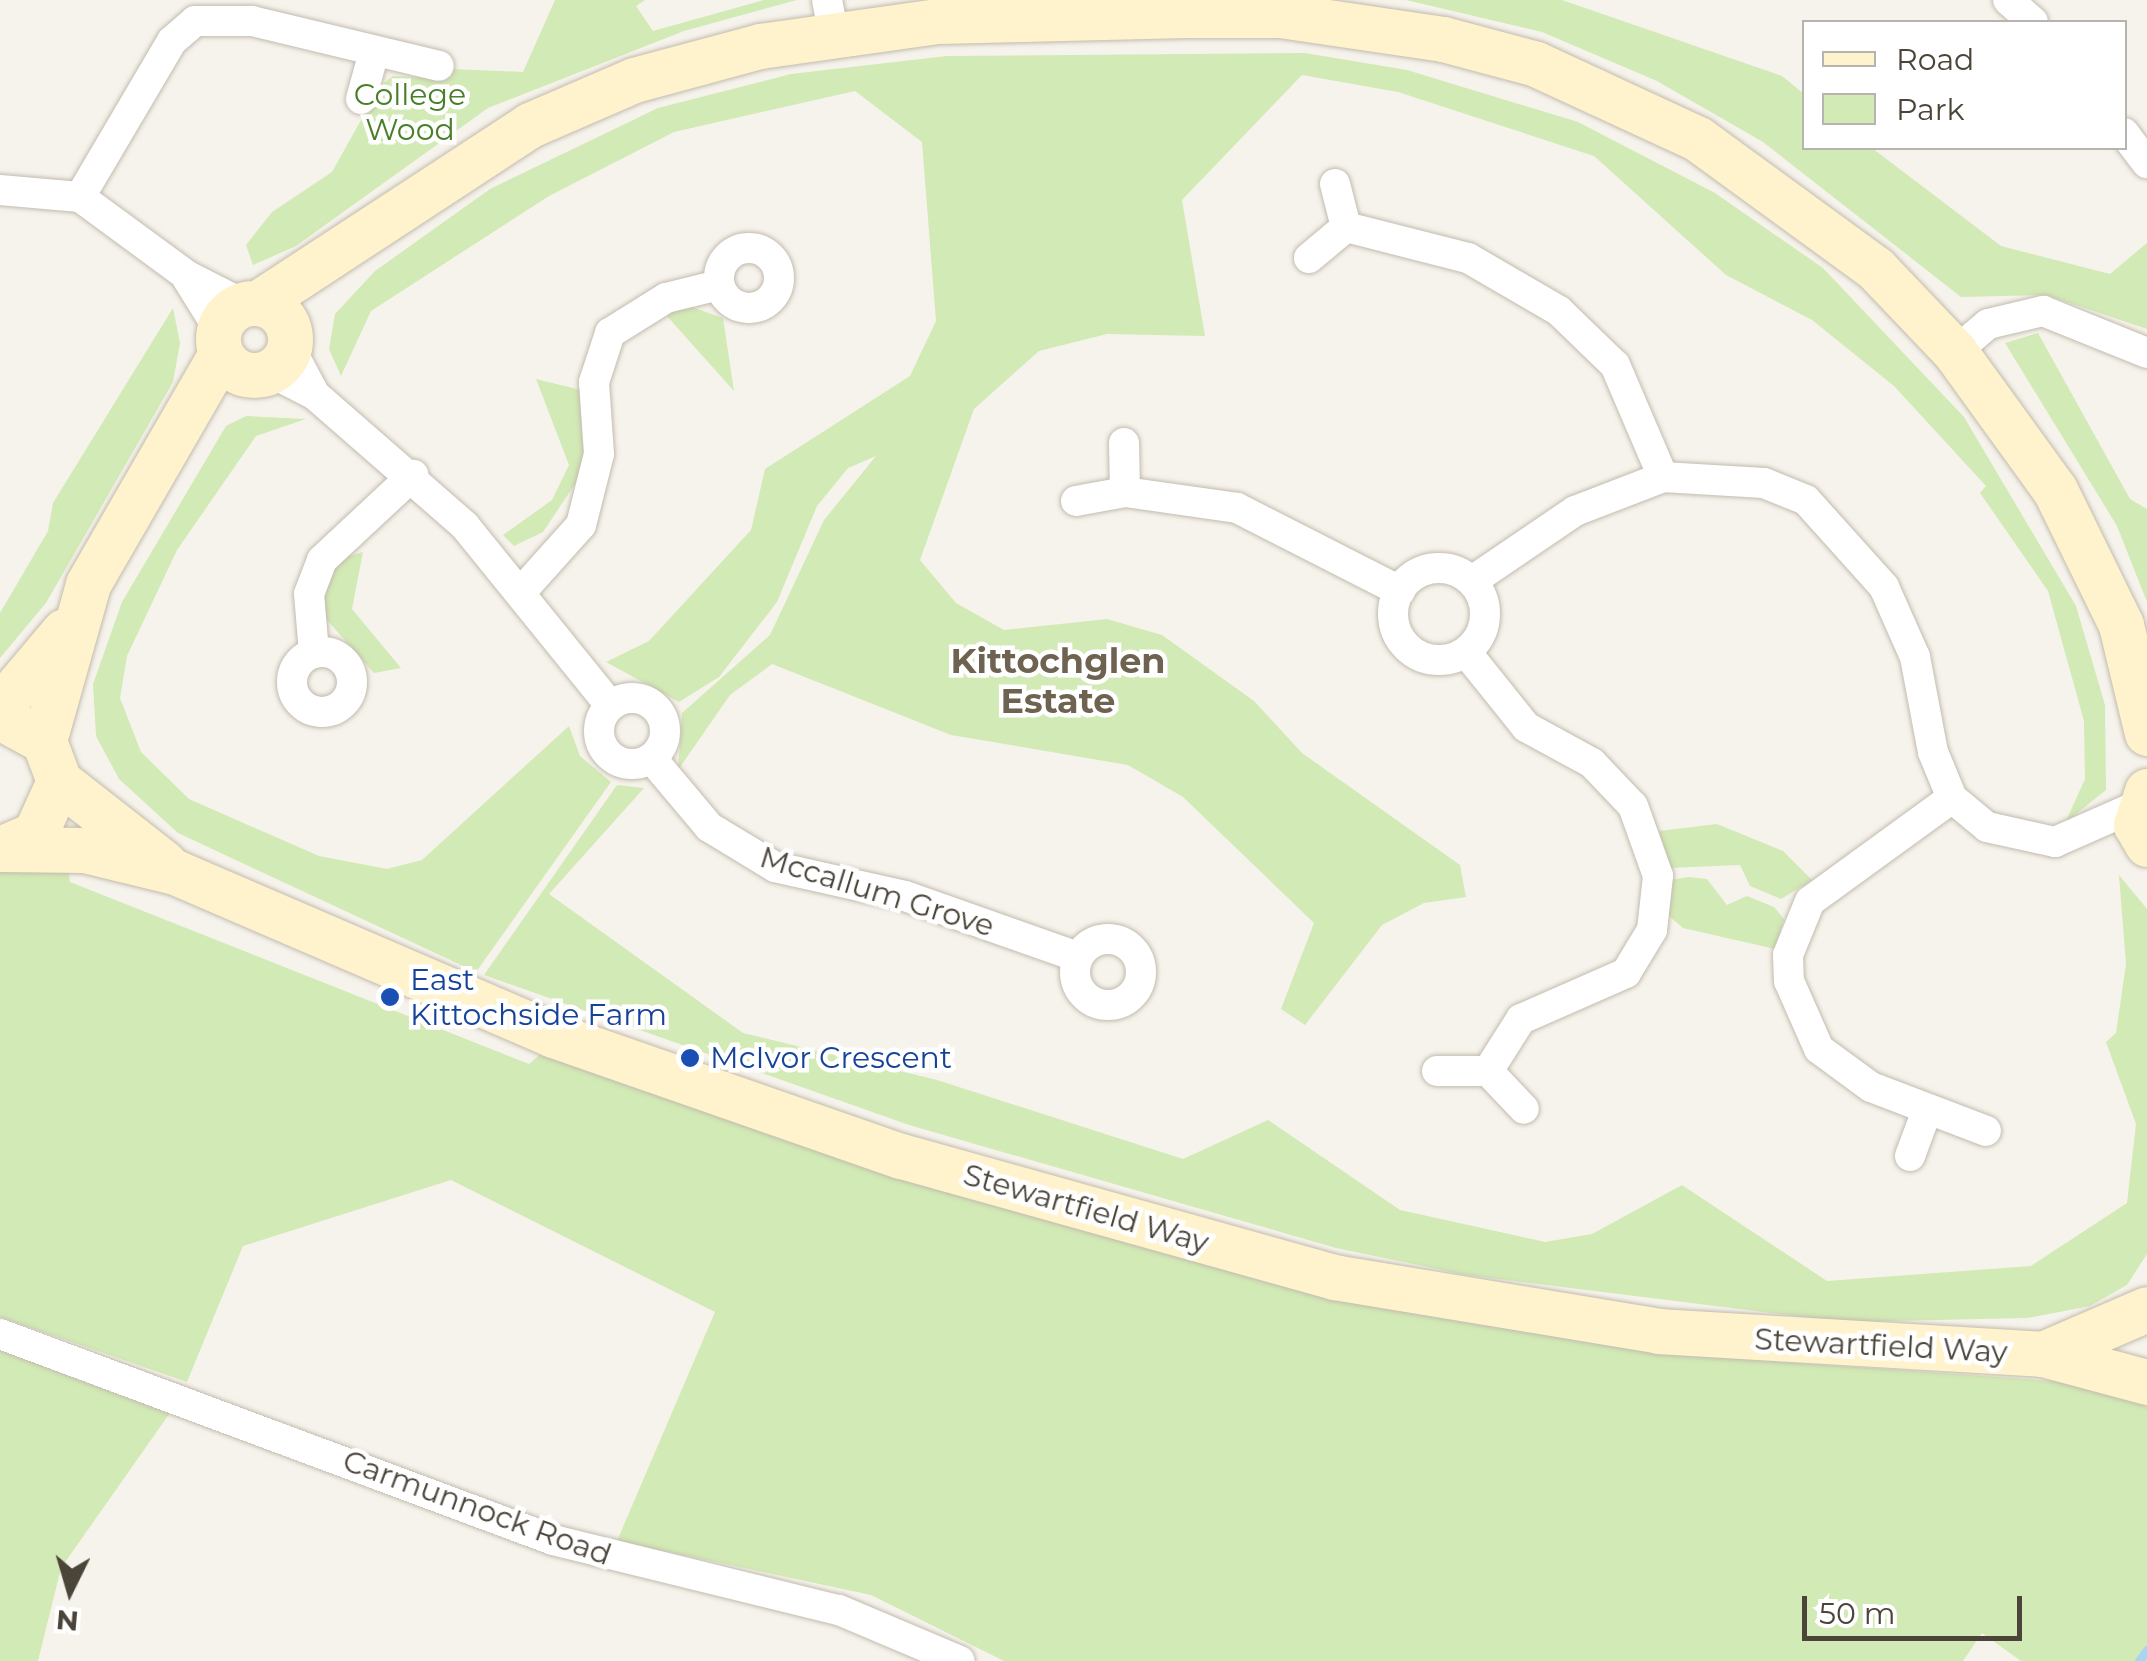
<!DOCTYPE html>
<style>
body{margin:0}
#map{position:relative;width:2147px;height:1661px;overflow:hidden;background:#f6f3ec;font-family:Montserrat,sans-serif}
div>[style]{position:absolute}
.green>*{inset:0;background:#d2eab5}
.stream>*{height:9px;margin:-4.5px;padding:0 4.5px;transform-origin:4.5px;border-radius:4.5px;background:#a9d4f2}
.roads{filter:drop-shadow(0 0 2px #c2bbae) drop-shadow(0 0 2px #c2bbae)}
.street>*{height:30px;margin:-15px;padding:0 15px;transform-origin:15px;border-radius:15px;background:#fff}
.street>.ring{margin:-15px;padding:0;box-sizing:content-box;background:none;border:30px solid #fff;border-radius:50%}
.secondary>*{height:45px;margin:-22.5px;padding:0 22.5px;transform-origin:22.5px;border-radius:22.5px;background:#fff3cd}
.secondary>.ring{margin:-22.5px;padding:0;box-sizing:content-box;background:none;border:45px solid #fff3cd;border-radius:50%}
.dots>*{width:28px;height:28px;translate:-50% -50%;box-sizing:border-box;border:5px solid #fff;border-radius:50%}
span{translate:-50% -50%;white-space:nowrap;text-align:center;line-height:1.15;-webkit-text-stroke:9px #fff;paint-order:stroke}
.park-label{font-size:30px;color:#4a7f2a}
.street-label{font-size:30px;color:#4b4439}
.transit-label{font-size:30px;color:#164399}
.left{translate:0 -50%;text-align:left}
.quarter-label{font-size:35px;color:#6e6250;font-weight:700}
.legend{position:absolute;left:1802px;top:20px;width:325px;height:130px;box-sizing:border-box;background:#fff;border:2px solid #b7b4b0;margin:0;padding:12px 18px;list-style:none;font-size:30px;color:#4b4439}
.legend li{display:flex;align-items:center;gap:20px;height:50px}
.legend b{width:50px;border:2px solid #b7b4b0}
.north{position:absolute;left:20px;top:1541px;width:100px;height:100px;-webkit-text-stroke:8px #fff;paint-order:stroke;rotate:185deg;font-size:28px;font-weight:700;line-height:40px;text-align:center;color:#4b4439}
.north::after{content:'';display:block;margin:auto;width:35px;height:45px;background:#4b4439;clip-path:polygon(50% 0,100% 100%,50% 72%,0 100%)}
.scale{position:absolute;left:1802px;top:1596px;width:220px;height:45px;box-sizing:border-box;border:5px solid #4b4439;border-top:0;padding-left:12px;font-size:30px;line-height:35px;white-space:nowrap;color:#4b4439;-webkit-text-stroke:8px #fff;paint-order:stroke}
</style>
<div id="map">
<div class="green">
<i style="clip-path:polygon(555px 0,645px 0,636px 6px,653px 31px,764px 0,797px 0,684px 31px,488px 108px,296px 246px,253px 265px,246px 245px,272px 212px,332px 172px,380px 86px,393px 76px,438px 78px,452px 69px,523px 72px)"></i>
<i style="clip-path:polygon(1406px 0,1562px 0,1782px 76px,1804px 94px,1804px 148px,1872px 148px,2001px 246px,2110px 274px,2147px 243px,2147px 329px,2046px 295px,1961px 297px,1763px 142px,1657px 81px,1542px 32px)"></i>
<i style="clip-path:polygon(1305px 53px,1407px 70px,1578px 122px,1715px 193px,1823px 268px,1964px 417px,2076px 606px,2105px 705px,2106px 790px,2065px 823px,2085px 779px,2084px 721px,2048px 591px,1980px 493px,1986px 486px,1894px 386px,1812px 320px,1726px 275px,1594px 156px,1398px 92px,1302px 75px,1182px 200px,1205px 336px,1107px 334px,1039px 351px,974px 409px,920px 560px,956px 603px,1004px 630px,1107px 619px,1162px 635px,1254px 701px,1302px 753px,1460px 865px,1466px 897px,1424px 903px,1382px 925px,1305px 1025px,1281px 1009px,1314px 923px,1183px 797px,1128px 765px,951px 735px,772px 664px,730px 695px,678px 770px,682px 713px,770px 635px,824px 520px,876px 456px,848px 468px,817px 506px,777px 602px,719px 677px,679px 702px,606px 662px,649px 641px,751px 530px,765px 469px,910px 376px,936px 321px,922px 142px,855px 91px,674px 132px,549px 196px,371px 311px,341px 376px,329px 349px,335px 314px,375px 271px,490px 189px,658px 108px,791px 74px,947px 56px)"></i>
<i style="clip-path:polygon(689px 306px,723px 318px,734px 391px,666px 315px)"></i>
<i style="clip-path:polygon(173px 308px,180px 343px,173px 382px,46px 603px,0 658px,0 613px,48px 531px,53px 503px)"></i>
<i style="clip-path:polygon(2038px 333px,2130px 499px,2147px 509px,2147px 602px,2117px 526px,2005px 343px)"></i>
<i style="clip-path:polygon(536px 379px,581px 390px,587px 466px,543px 532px,514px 546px,503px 535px,552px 500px,569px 465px)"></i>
<i style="clip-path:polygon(246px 416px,306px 419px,256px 436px,177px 550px,127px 656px,120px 698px,141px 752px,189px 799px,319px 856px,387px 869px,422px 860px,569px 726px,580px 756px,611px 782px,476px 972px,178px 833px,119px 779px,96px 736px,93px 684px,122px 602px,226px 426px)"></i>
<i style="clip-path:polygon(363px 552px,352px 609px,401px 668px,374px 673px,320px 612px,335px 560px)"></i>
<i style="clip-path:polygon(617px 785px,644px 788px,549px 894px,743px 1033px,937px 1080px,1183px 1159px,1268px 1120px,1400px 1210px,1545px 1242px,1592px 1234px,1682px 1185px,1827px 1281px,2031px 1266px,2127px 1203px,2136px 1124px,2106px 1042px,2116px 1033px,2126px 964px,2119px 875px,2147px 909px,2147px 1254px,2127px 1285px,2090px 1306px,2028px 1318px,1844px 1322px,1466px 1275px,1336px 1248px,909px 1125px,484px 975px)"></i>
<i style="clip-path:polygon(1717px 824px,1783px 851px,1812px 880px,1781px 899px,1750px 886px,1740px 865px,1669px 868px,1659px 831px)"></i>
<i style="clip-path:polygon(68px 866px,70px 882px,529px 1064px,543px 1052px,839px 1157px,1345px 1299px,1687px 1355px,2111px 1385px,2147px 1407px,2147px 1661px,2021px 1661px,1982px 1633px,1963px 1661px,1004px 1661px,871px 1595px,617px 1541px,715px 1312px,451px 1180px,243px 1246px,187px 1382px,0 1317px,0 871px)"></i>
<i style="clip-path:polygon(1689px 877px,1707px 879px,1727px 905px,1747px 896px,1774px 907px,1784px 919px,1775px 949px,1683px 928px,1669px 916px,1670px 880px)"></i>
<i style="clip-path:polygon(0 1349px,172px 1410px,61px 1568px,38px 1661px,0 1661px)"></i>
</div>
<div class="stream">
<i style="left:2139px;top:1661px;width:14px;rotate:-54deg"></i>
</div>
<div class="roads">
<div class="street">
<i style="left:827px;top:0;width:33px;rotate:79deg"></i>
<i style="left:2008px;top:0;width:33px;rotate:41deg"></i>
<i style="left:361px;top:99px;width:49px;rotate:-74.5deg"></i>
<i style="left:2124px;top:133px;width:38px;rotate:53deg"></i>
<i style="left:1335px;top:184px;width:44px;rotate:75.7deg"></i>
<i style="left:0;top:190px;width:80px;rotate:5deg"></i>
<i style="left:80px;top:197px;width:132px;rotate:36.3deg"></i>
<i style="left:186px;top:275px;width:64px;rotate:27deg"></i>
<i style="left:80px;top:197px;width:181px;rotate:-59.5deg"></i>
<i style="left:172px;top:41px;width:30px;rotate:-41deg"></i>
<i style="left:195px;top:21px;width:57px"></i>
<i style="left:252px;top:21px;width:192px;rotate:13.5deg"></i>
<i style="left:1346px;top:227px;width:126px;rotate:14.3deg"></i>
<i style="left:1468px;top:258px;width:105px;rotate:30.2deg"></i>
<i style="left:1559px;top:311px;width:78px;rotate:44deg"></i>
<i style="left:1615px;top:365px;width:122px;rotate:66.8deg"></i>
<i class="ring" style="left:719px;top:248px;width:30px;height:30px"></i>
<i style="left:1309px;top:258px;width:48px;rotate:-40deg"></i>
<i style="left:187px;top:278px;width:59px;rotate:58.2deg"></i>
<i style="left:290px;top:348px;width:53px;rotate:62deg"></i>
<i style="left:1955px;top:352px;width:43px;rotate:-40.3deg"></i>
<i style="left:1988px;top:324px;width:57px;rotate:-13.3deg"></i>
<i style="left:2043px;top:311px;width:112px;rotate:22deg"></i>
<i style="left:270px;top:372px;width:51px;rotate:27.1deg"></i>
<i style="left:315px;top:395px;width:199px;rotate:41.1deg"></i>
<i style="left:465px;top:526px;width:230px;rotate:51deg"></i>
<i style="left:1124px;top:443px;width:49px;rotate:88.8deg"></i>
<i style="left:1076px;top:501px;width:50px;rotate:-10.4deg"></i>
<i style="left:1125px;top:492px;width:113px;rotate:8.1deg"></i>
<i style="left:1237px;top:508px;width:183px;rotate:27deg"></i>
<i class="ring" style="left:1393px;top:568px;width:62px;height:62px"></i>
<i style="left:1472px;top:581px;width:125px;rotate:-34.2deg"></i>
<i style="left:1575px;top:511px;width:94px;rotate:-21.1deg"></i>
<i style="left:1663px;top:477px;width:101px;rotate:3.4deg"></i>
<i style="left:1764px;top:483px;width:45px;rotate:22deg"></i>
<i style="left:1806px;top:500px;width:117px;rotate:48.1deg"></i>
<i style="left:1884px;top:587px;width:77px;rotate:66.1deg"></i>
<i style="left:1915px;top:657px;width:97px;rotate:79.3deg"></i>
<i style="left:1933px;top:752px;width:50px;rotate:67.6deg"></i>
<i style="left:1952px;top:798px;width:45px;rotate:39.6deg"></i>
<i style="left:1987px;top:827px;width:70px;rotate:12.4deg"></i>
<i style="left:2055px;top:842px;width:90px;rotate:-23.7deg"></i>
<i style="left:521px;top:592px;width:90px;rotate:-48.2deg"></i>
<i style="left:581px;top:525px;width:73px;rotate:-75.8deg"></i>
<i style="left:599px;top:454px;width:72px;rotate:-94deg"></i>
<i style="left:594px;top:382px;width:52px;rotate:-71.9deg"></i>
<i style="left:610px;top:333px;width:66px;rotate:-32deg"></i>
<i style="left:666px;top:298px;width:55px;rotate:-13.8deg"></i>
<i class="ring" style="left:292px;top:652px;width:30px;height:30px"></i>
<i style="left:1466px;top:652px;width:96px;rotate:51.3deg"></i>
<i style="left:1526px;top:727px;width:75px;rotate:28.6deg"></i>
<i style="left:1592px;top:763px;width:59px;rotate:46.4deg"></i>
<i style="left:1633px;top:806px;width:74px;rotate:70.3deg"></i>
<i style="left:1658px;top:876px;width:54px;rotate:96.3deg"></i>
<i style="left:1652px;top:930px;width:50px;rotate:121.2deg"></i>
<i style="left:1626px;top:973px;width:115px;rotate:156.3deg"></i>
<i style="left:1521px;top:1019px;width:62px;rotate:122.4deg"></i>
<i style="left:314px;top:653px;width:59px;rotate:-94.8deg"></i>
<i style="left:309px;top:594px;width:36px;rotate:-69deg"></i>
<i style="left:322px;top:560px;width:125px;rotate:-43deg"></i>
<i class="ring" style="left:599px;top:698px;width:36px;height:36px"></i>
<i style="left:652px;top:759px;width:89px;rotate:50deg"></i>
<i style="left:709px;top:827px;width:77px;rotate:31.2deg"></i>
<i style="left:775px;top:867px;width:133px;rotate:12.6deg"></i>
<i style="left:905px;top:896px;width:183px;rotate:19.4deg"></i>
<i style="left:1952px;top:798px;width:175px;rotate:144deg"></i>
<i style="left:1810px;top:901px;width:58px;rotate:112.2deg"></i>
<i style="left:1788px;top:955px;width:26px;rotate:88deg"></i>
<i style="left:1789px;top:981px;width:74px;rotate:66.2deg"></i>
<i style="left:1819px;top:1049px;width:64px;rotate:36.2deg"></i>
<i style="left:1871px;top:1087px;width:123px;rotate:20.9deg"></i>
<i class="ring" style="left:1075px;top:939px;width:36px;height:36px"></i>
<i style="left:1437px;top:1071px;width:51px"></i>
<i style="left:1488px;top:1071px;width:52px;rotate:46.5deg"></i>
<i style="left:1910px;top:1156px;width:46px;rotate:-69.6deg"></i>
<i style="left:0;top:1334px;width:590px;rotate:20.43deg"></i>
<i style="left:553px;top:1540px;width:294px;rotate:13.8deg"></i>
<i style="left:839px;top:1610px;width:131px;rotate:22.9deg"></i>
</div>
<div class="secondary">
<i class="ring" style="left:218px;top:303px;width:27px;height:27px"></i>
<i style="left:258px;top:303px;width:325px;rotate:-33.2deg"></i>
<i style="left:530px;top:125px;width:113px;rotate:-23.4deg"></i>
<i style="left:634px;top:80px;width:131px;rotate:-15.1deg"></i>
<i style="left:760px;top:46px;width:181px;rotate:-8deg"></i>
<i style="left:939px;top:21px;width:248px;rotate:-1.4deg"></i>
<i style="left:1187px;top:15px;width:93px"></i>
<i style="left:1280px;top:15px;width:165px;rotate:8.4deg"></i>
<i style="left:1443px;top:39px;width:96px;rotate:15deg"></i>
<i style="left:1536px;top:64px;width:179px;rotate:24.8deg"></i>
<i style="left:1698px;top:139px;width:220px;rotate:36.1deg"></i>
<i style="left:1876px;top:269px;width:115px;rotate:46.4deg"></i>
<i style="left:1955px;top:352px;width:170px;rotate:54.1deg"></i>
<i style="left:2055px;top:490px;width:150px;rotate:63.9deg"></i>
<i style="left:2121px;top:625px;width:111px;rotate:76.5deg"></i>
<i style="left:0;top:707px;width:99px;rotate:-49.9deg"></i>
<i style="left:0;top:717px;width:50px;rotate:28.6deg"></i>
<i style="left:44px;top:741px;width:43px;rotate:69.4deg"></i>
<i style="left:59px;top:781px;width:58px;rotate:114.4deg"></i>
<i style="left:35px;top:834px;width:38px;rotate:157deg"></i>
<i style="left:44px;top:741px;width:163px;rotate:-74.3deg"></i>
<i style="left:88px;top:584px;width:264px;rotate:-60deg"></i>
<i style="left:59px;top:781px;width:133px;rotate:38deg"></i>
<i style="left:2147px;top:791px;width:36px;rotate:108deg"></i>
<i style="left:2136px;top:825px;width:22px;rotate:60deg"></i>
<i style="left:0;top:849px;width:84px;rotate:0.7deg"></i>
<i style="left:84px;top:850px;width:94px;rotate:13.6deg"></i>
<i style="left:175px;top:872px;width:412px;rotate:23.3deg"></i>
<i style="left:553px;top:1035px;width:368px;rotate:19.2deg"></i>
<i style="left:901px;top:1156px;width:450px;rotate:15.6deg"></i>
<i style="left:1334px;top:1277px;width:329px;rotate:9.4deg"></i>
<i style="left:1659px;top:1331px;width:385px;rotate:3.4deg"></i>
<i style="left:2043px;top:1354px;width:108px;rotate:15.1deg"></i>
<i style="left:2043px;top:1354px;width:113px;rotate:-23.4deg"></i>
</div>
</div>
<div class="dots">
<i style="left:390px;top:997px;background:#1a4fb4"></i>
<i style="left:690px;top:1058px;background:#1a4fb4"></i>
</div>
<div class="park-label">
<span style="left:410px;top:112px">College<br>Wood</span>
</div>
<div class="street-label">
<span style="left:877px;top:892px;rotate:17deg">Mccallum Grove</span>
<span style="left:1086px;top:1209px;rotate:16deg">Stewartfield Way</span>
<span style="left:1881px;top:1346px;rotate:3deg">Stewartfield Way</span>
<span style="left:477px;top:1508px;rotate:20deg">Carmunnock Road</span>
</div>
<div class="transit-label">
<span class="left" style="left:410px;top:997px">East<br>Kittochside Farm</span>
<span class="left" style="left:710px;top:1058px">McIvor Crescent</span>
</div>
<div class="quarter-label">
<span style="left:1058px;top:681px">Kittochglen<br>Estate</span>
</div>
<ul class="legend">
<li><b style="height:12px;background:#fff3cd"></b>Road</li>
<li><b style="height:28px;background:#d2eab5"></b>Park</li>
</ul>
<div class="north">N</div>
<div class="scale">50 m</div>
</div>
